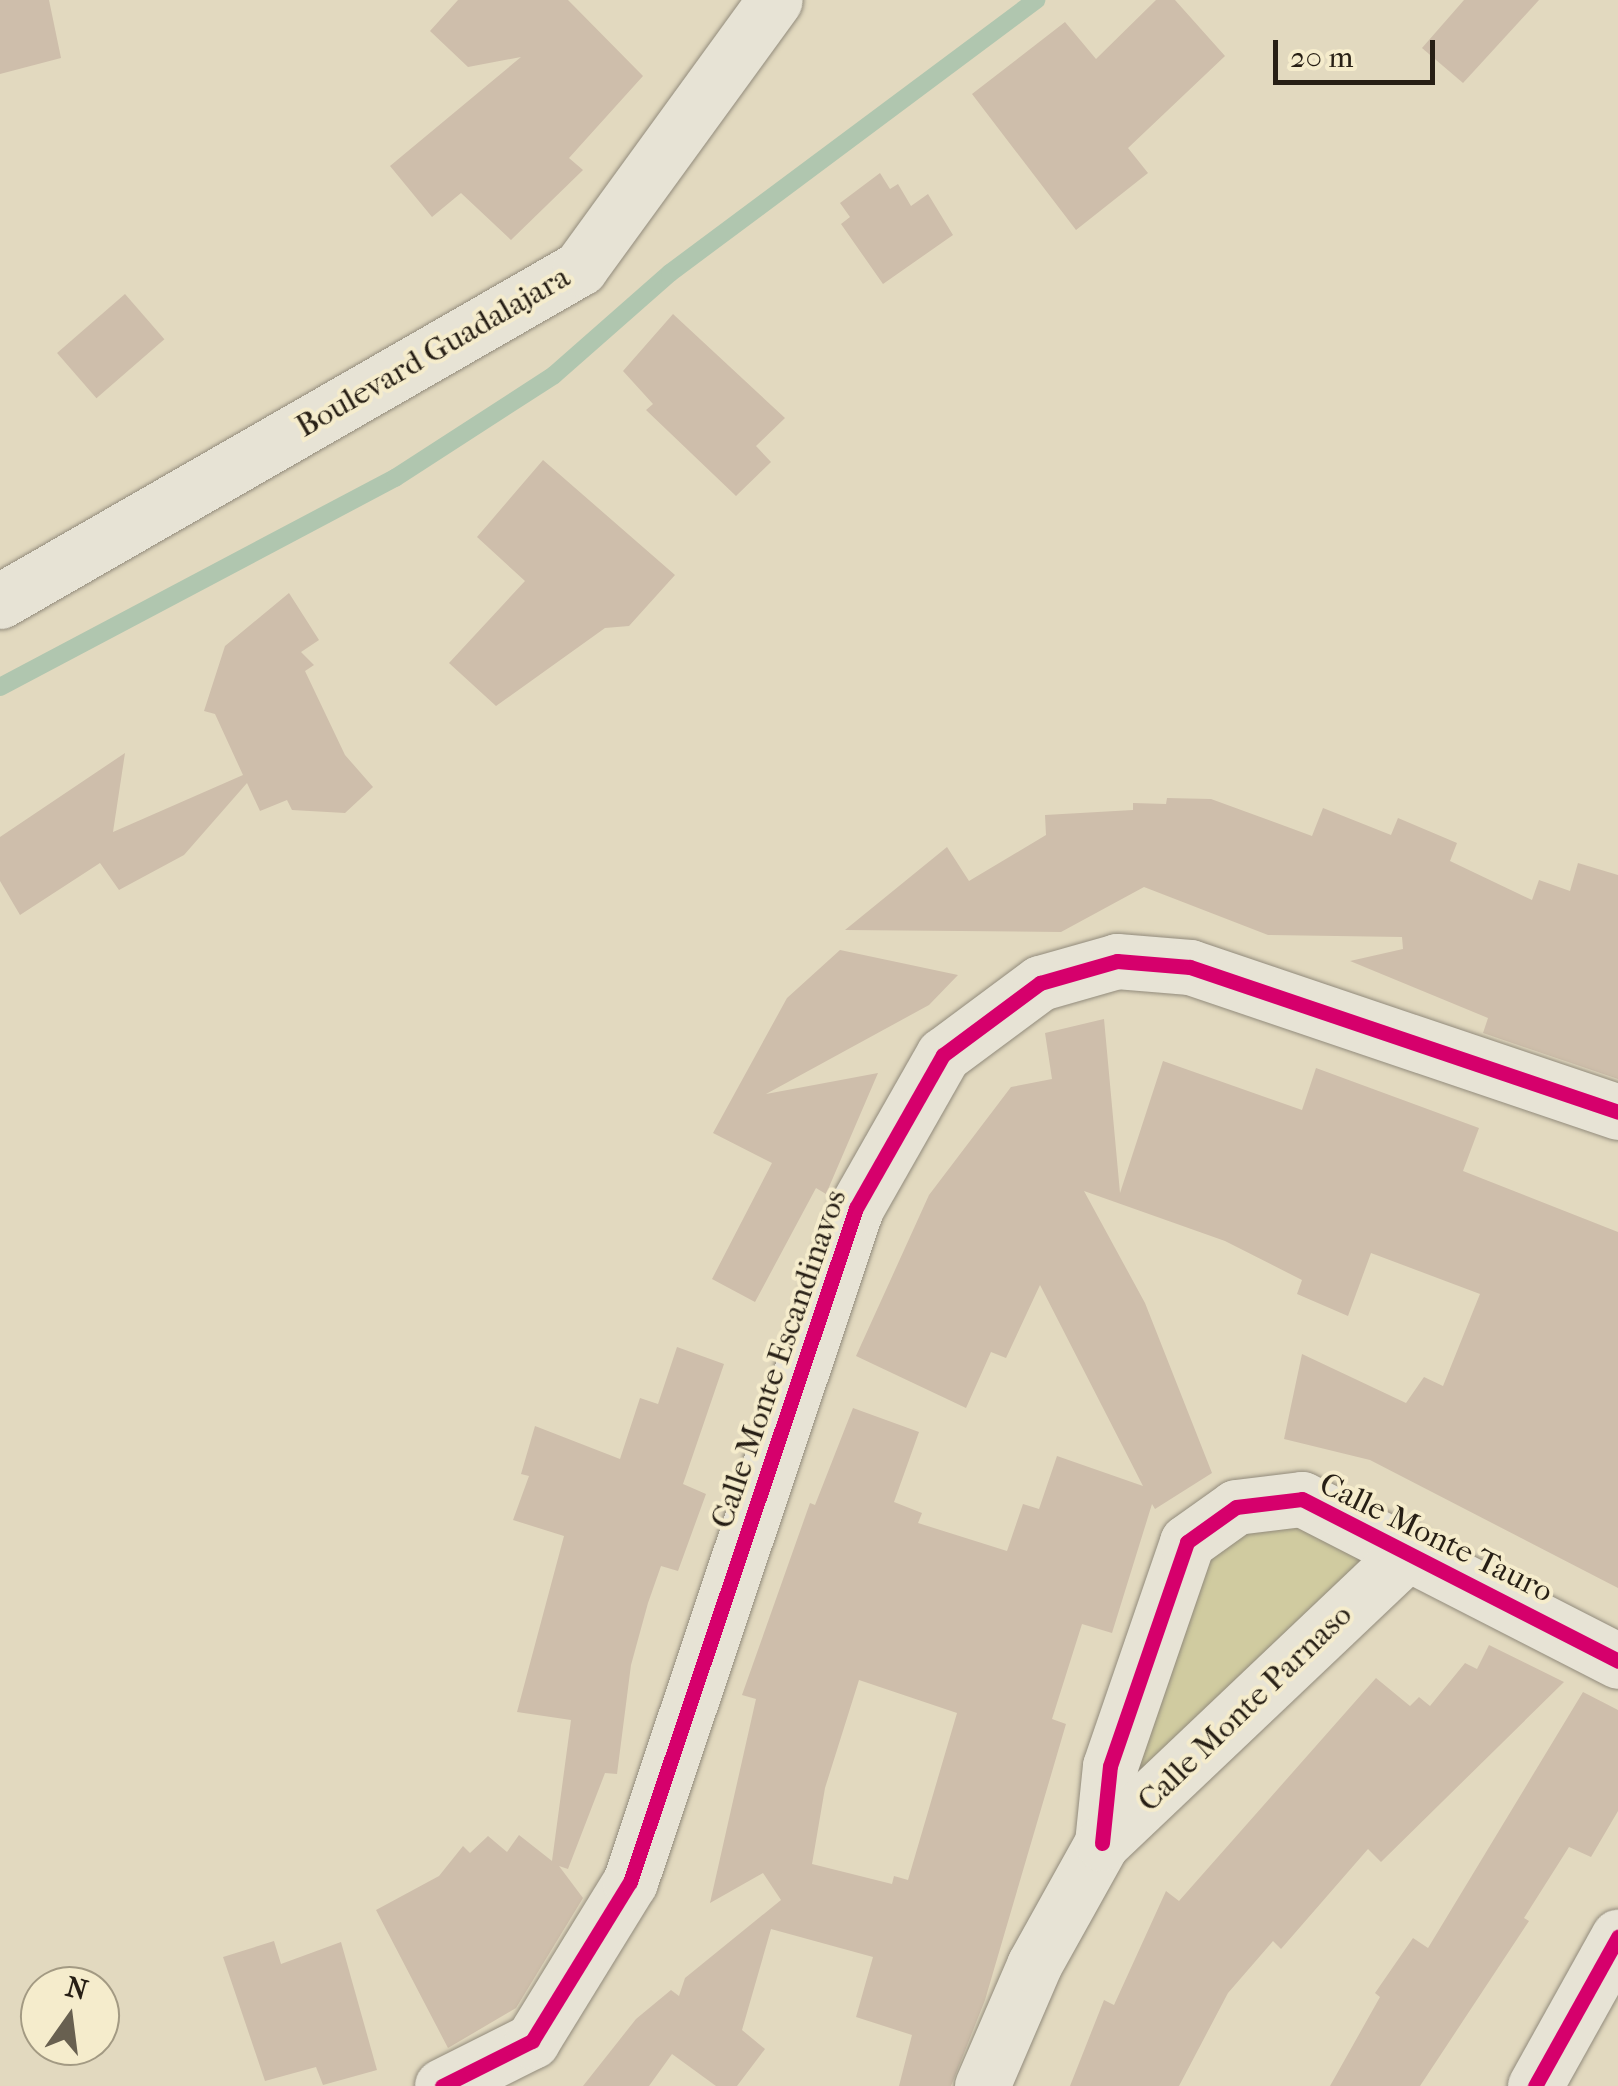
<!DOCTYPE html>
<style>
body{margin:0}
#map{position:relative;width:1618px;height:2086px;overflow:hidden;background:#e2d9bf;font-family:"IM FELL French Canon",serif}
div>[style]{position:absolute}
.green>*{inset:0;background:#d0cba0}
.stream>*{height:18px;margin:-9px;padding:0 9px;transform-origin:9px;border-radius:9px;background:#b0c6af}
.building>*{inset:0;background:#cebeab;transform-origin:0 0}
.roads{filter:drop-shadow(0 0 2px #928b7c) drop-shadow(0 0 2px #928b7c)}
.street>*{height:55px;margin:-27.5px;padding:0 27.5px;transform-origin:27.5px;border-radius:27.5px;background:#e7e3d5}
.secondary>*{height:55px;margin:-27.5px;padding:0 27.5px;transform-origin:27.5px;border-radius:27.5px;background:#e7e3d5}
.cycleway>*{height:15px;margin:-7.5px;padding:0 7.5px;transform-origin:7.5px;border-radius:7.5px;background:#d6006c}
span{translate:-50% -50%;white-space:nowrap;text-align:center;line-height:1.15;-webkit-text-stroke:8px #f5eccc;paint-order:stroke}
.street-label{font-size:32px;color:#271f15}
.north{position:absolute;left:20px;top:1966px;width:100px;height:100px;box-sizing:border-box;background:#f5eccc;border:2px solid #a39a83;border-radius:50%;rotate:14deg;font-size:28px;font-weight:700;line-height:40px;text-align:center;color:#271f15}
.north::after{content:'';display:block;margin:auto;width:35px;height:45px;background:#686050;clip-path:polygon(50% 0,100% 100%,50% 72%,0 100%)}
.scale{position:absolute;left:1273px;top:40px;width:162px;height:45px;box-sizing:border-box;border:5px solid #271f15;border-top:0;padding-left:12px;font-size:30px;line-height:35px;white-space:nowrap;color:#271f15;-webkit-text-stroke:8px #f5eccc;paint-order:stroke}
</style>
<div id="map">
<div class="green">
<i style="clip-path:polygon(1273px 1521px,1311px 1527px,1377px 1560px,1134px 1786px,1199px 1567px,1245px 1530px)"></i>
</div>
<div class="stream">
<i style="left:0;top:687px;width:447px;rotate:-27.9deg"></i>
<i style="left:395px;top:478px;width:189px;rotate:-32.9deg"></i>
<i style="left:554px;top:375px;width:154px;rotate:-41.3deg"></i>
<i style="left:670px;top:273px;width:457px;rotate:-36.7deg"></i>
</div>
<div class="building">
<i style="clip-path:polygon(0 0,49px 0,61px 58px,0 74px)"></i>
<i style="clip-path:polygon(458px 0,568px 0,643px 76px,569px 158px,583px 170px,511px 240px,461px 193px,432px 217px,390px 166px,521px 57px,468px 67px,430px 31px)"></i>
<i style="clip-path:polygon(1156px 0,1175px 0,1225px 56px,1128px 148px,1148px 173px,1076px 230px,972px 94px,1065px 22px,1096px 59px)"></i>
<i style="clip-path:polygon(1464px 0,1539px 0,1463px 83px,1422px 48px)"></i>
<i style="clip-path:polygon(880px 173px,890px 189px,898px 184px,911px 206px,928px 194px,953px 235px,883px 284px,841px 224px,850px 217px,840px 203px)"></i>
<i style="left:125px;top:294px;width:60px;height:90px;rotate:49deg"></i>
<i style="clip-path:polygon(673px 314px,785px 418px,756px 446px,771px 462px,736px 496px,646px 410px,653px 404px,623px 371px)"></i>
<i style="clip-path:polygon(543px 460px,675px 575px,629px 626px,605px 628px,496px 706px,449px 663px,525px 581px,477px 537px)"></i>
<i style="clip-path:polygon(289px 593px,319px 640px,301px 652px,314px 665px,305px 671px,345px 755px,373px 787px,345px 813px,292px 810px,287px 800px,260px 811px,247px 783px,184px 855px,119px 890px,100px 863px,20px 915px,0 881px,0 837px,125px 753px,113px 832px,243px 775px,215px 714px,204px 711px,225px 646px)"></i>
<i style="clip-path:polygon(1167px 798px,1211px 799px,1312px 836px,1323px 808px,1391px 835px,1398px 818px,1457px 843px,1450px 861px,1532px 900px,1539px 880px,1570px 891px,1578px 863px,1618px 875px,1618px 1079px,1483px 1033px,1488px 1018px,1350px 961px,1403px 949px,1402px 937px,1268px 935px,1144px 887px,1061px 932px,845px 930px,947px 847px,969px 881px,1046px 835px,1045px 815px,1133px 810px,1133px 803px,1166px 804px)"></i>
<i style="clip-path:polygon(840px 950px,958px 975px,929px 1005px,766px 1094px,878px 1073px,826px 1194px,816px 1188px,755px 1302px,712px 1279px,772px 1163px,713px 1133px,787px 998px)"></i>
<i style="clip-path:polygon(evenodd,1104px 1019px,1120px 1193px,1163px 1061px,1302px 1110px,1316px 1068px,1479px 1128px,1463px 1171px,1618px 1232px,1618px 1588px,1370px 1460px,1284px 1439px,1302px 1354px,1406px 1403px,1424px 1377px,1443px 1386px,1480px 1294px,1371px 1253px,1348px 1316px,1297px 1294px,1302px 1280px,1225px 1241px,1084px 1191px,1145px 1303px,1212px 1473px,1155px 1509px,1152px 1504px,1112px 1633px,1082px 1624px,1052px 1719px,1066px 1724px,985px 2000px,951px 2086px,899px 2086px,912px 2035px,856px 2017px,873px 1957px,771px 1929px,742px 2030px,765px 2049px,737px 2086px,716px 2086px,672px 2054px,649px 2086px,583px 2086px,636px 2019px,671px 1990px,679px 1996px,685px 1978px,781px 1900px,763px 1873px,710px 1903px,756px 1699px,742px 1695px,810px 1503px,815px 1505px,853px 1408px,919px 1432px,894px 1502px,922px 1513px,918px 1523px,1007px 1551px,1023px 1504px,1039px 1509px,1057px 1456px,1143px 1486px,1040px 1285px,1006px 1358px,991px 1352px,966px 1408px,856px 1356px,929px 1195px,1011px 1087px,1052px 1079px,1045px 1033px,1104px 1019px,859px 1680px,957px 1713px,908px 1880px,894px 1876px,892px 1884px,812px 1864px,825px 1788px,859px 1680px)"></i>
<i style="clip-path:polygon(677px 1347px,724px 1364px,683px 1484px,706px 1494px,678px 1571px,661px 1566px,648px 1603px,631px 1665px,617px 1774px,605px 1773px,568px 1869px,559px 1866px,583px 1898px,516px 2008px,448px 2048px,376px 1910px,439px 1876px,463px 1846px,470px 1853px,488px 1836px,507px 1852px,519px 1835px,552px 1861px,571px 1720px,517px 1712px,564px 1536px,513px 1520px,529px 1476px,521px 1474px,535px 1426px,620px 1459px,640px 1398px,658px 1404px)"></i>
<i style="clip-path:polygon(1489px 1645px,1564px 1682px,1381px 1862px,1368px 1849px,1281px 1949px,1273px 1941px,1228px 1993px,1179px 2086px,1070px 2086px,1104px 2000px,1114px 2005px,1166px 1891px,1179px 1901px,1376px 1678px,1410px 1706px,1419px 1697px,1430px 1706px,1465px 1663px,1477px 1669px)"></i>
<i style="clip-path:polygon(1583px 1692px,1618px 1710px,1618px 1811px,1591px 1857px,1569px 1847px,1524px 1918px,1529px 1921px,1420px 2086px,1330px 2086px,1380px 1997px,1375px 1993px,1413px 1938px,1428px 1948px)"></i>
<i style="clip-path:polygon(274px 1941px,281px 1964px,341px 1942px,377px 2070px,323px 2085px,316px 2067px,265px 2081px,223px 1957px)"></i>
</div>
<div class="roads">
<div class="street">
<i style="left:1102px;top:1843px;width:77px;rotate:-84.1deg"></i>
<i style="left:1110px;top:1766px;width:237px;rotate:-71deg"></i>
<i style="left:1187px;top:1542px;width:60px;rotate:-35.5deg"></i>
<i style="left:1236px;top:1507px;width:66px;rotate:-6.9deg"></i>
<i style="left:1302px;top:1499px;width:355px;rotate:27.1deg"></i>
<i style="left:442px;top:2086px;width:101px;rotate:-26.6deg"></i>
<i style="left:532px;top:2041px;width:187px;rotate:-58.4deg"></i>
<i style="left:630px;top:1882px;width:711px;rotate:-71.46deg"></i>
<i style="left:856px;top:1208px;width:176px;rotate:-60.4deg"></i>
<i style="left:943px;top:1055px;width:121px;rotate:-36.6deg"></i>
<i style="left:1040px;top:983px;width:80px;rotate:-15.9deg"></i>
<i style="left:1117px;top:961px;width:73px;rotate:4.7deg"></i>
<i style="left:1190px;top:967px;width:452px;rotate:18.7deg"></i>
<i style="left:982px;top:2086px;width:132px;rotate:-66.7deg"></i>
<i style="left:1034px;top:1965px;width:140px;rotate:-60.9deg"></i>
<i style="left:1102px;top:1843px;width:424px;rotate:-43.5deg"></i>
</div>
<div class="secondary">
<i style="left:0;top:601px;width:669px;rotate:-29.86deg"></i>
<i style="left:580px;top:268px;width:331px;rotate:-54deg"></i>
<i style="left:1535px;top:2086px;width:171px;rotate:-60.9deg"></i>
</div>
</div>
<div class="cycleway">
<i style="left:1102px;top:1843px;width:77px;rotate:-84.1deg"></i>
<i style="left:1110px;top:1766px;width:237px;rotate:-71deg"></i>
<i style="left:1187px;top:1542px;width:60px;rotate:-35.5deg"></i>
<i style="left:1236px;top:1507px;width:66px;rotate:-6.9deg"></i>
<i style="left:1302px;top:1499px;width:355px;rotate:27.1deg"></i>
<i style="left:442px;top:2086px;width:101px;rotate:-26.6deg"></i>
<i style="left:532px;top:2041px;width:187px;rotate:-58.4deg"></i>
<i style="left:630px;top:1882px;width:711px;rotate:-71.46deg"></i>
<i style="left:856px;top:1208px;width:176px;rotate:-60.4deg"></i>
<i style="left:943px;top:1055px;width:121px;rotate:-36.6deg"></i>
<i style="left:1040px;top:983px;width:80px;rotate:-15.9deg"></i>
<i style="left:1117px;top:961px;width:73px;rotate:4.7deg"></i>
<i style="left:1190px;top:967px;width:452px;rotate:18.7deg"></i>
<i style="left:1535px;top:2086px;width:171px;rotate:-60.9deg"></i>
</div>
<div class="street-label">
<span style="left:433px;top:352px;rotate:-30deg">Boulevard Guadalajara</span>
<span style="left:779px;top:1359px;rotate:-71deg">Calle Monte Escandinavos</span>
<span style="left:1436px;top:1538px;rotate:26deg">Calle Monte Tauro</span>
<span style="left:1245px;top:1708px;rotate:-44deg">Calle Monte Parnaso</span>
</div>
<div class="north">N</div>
<div class="scale">20 m</div>
</div>
